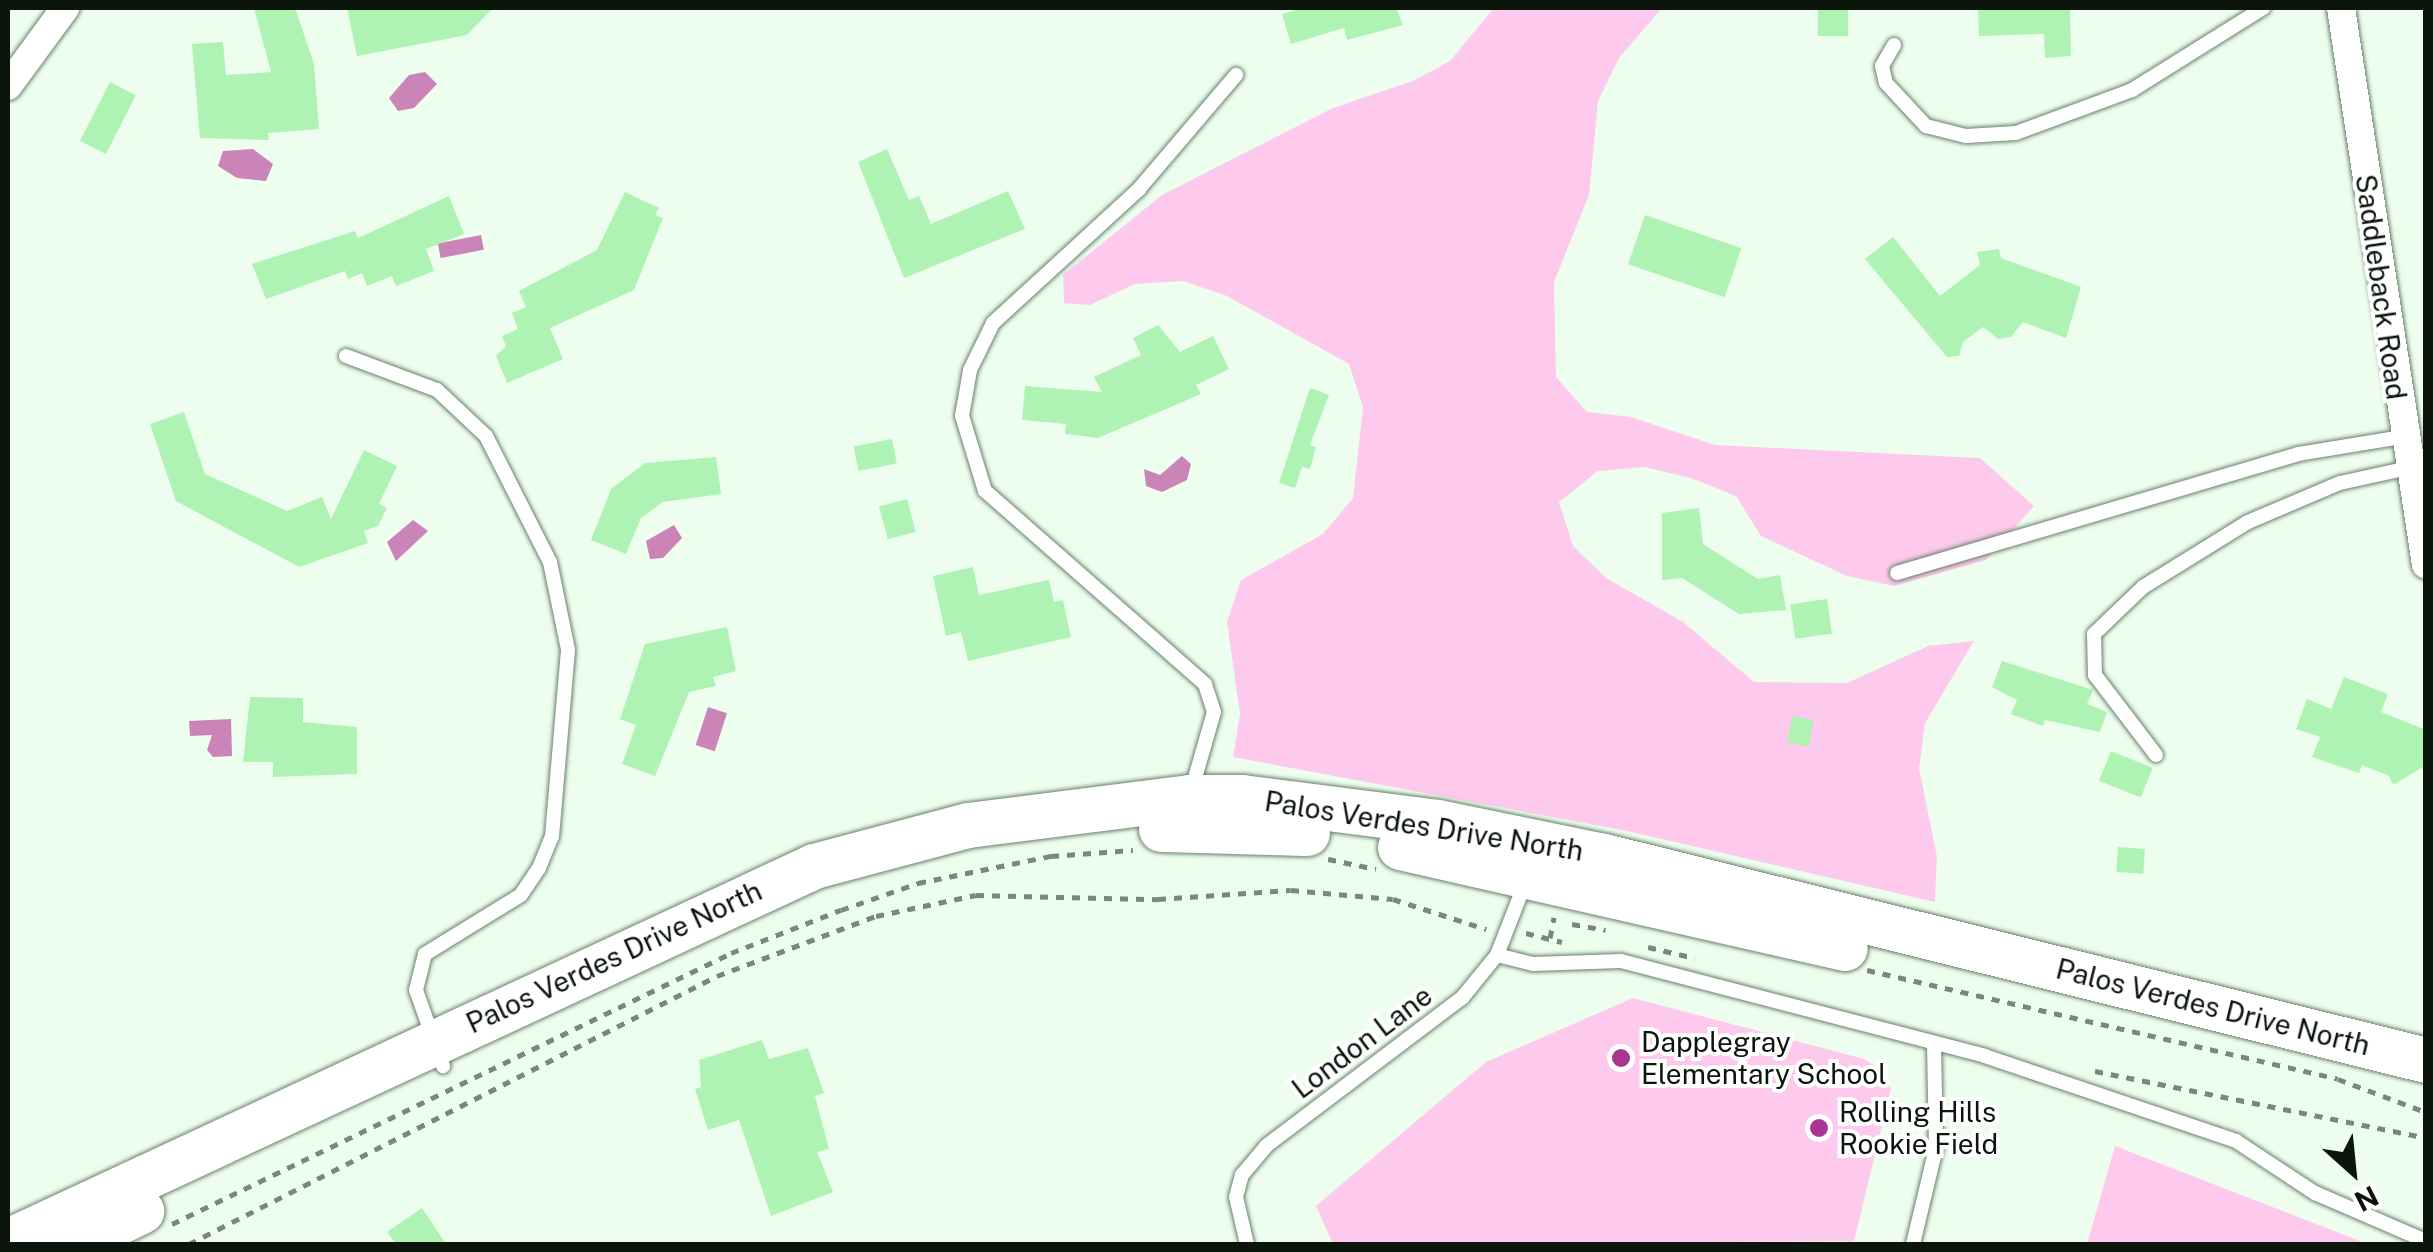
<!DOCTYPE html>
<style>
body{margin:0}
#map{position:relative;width:2433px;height:1252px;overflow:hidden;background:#eefeee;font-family:"Public Sans",sans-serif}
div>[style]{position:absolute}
.green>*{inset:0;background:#fdcaed}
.water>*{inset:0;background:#cb84b8;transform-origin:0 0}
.building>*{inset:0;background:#aef3b3;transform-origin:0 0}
.path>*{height:5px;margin-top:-2.5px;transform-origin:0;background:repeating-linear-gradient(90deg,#7a877b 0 8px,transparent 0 16px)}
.roads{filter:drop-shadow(0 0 2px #688169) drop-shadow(0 0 2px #688169)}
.lane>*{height:14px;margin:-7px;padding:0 7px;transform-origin:7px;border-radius:7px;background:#fff}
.street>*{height:28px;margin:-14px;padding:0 14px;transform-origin:14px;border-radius:14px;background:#fff}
.primary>*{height:45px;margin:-22.5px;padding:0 22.5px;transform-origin:22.5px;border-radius:22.5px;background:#fff}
.dots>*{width:28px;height:28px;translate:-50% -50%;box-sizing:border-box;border:5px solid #fff;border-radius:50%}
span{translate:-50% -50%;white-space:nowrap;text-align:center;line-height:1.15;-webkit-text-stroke:8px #fff;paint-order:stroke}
.street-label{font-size:28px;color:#0b150c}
.poi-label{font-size:28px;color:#0b150c}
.left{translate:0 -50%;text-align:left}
.frame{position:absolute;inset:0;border:10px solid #0b150c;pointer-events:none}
.north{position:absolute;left:2303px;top:1122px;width:100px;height:100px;-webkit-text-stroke:8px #fff;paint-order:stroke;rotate:153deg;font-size:28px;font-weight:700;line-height:40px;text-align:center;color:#0b150c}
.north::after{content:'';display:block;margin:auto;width:35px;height:45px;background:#0b150c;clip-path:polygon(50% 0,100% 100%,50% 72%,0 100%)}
</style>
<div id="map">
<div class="green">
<i style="clip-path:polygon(1494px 8px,1662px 8px,1619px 58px,1598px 101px,1589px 195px,1554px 282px,1556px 377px,1587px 412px,1631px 417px,1715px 445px,1980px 458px,2034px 506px,1986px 560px,1894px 586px,1847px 576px,1761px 536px,1736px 496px,1691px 478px,1644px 467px,1598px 471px,1559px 502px,1573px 546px,1606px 578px,1683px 622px,1754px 682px,1847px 683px,1928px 646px,1974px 641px,1925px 723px,1919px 768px,1937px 857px,1935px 902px,1627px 831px,1233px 757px,1240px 714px,1227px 622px,1241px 580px,1323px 534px,1353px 498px,1363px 407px,1349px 364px,1227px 296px,1183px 281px,1135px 284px,1090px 305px,1064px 303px,1063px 275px,1162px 195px,1333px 108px,1413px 81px,1450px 61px)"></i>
<i style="clip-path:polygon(1633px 998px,1864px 1059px,1886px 1073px,1891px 1089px,1854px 1241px,1333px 1244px,1316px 1206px,1486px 1062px)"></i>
<i style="clip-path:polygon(2115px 1146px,2365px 1243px,2369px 1244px,2087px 1244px)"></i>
</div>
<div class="water">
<i style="clip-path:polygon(425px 72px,437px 84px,414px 108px,398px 111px,389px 98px,409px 75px)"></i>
<i style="clip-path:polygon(253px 149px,273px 164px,266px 181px,237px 178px,218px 166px,223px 151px)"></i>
<i style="left:481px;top:235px;width:15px;height:44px;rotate:79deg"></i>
<i style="clip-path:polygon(1182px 456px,1191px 464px,1187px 480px,1162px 492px,1146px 486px,1144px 469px,1160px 475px)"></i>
<i style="clip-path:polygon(413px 520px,428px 531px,396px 561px,387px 542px)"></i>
<i style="clip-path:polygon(674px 525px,682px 538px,663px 558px,650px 559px,646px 541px)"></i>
<i style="left:708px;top:707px;width:20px;height:40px;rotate:18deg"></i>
<i style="clip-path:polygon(231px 719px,232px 756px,213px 757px,207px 750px,212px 735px,190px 736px,189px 721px)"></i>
</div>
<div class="building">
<i style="clip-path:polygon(254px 8px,295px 8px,314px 64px,319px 129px,268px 133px,269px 140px,200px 138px,192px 44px,223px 42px,226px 75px,271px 72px)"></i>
<i style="clip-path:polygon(347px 8px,493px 8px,467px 35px,357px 56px)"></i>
<i style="clip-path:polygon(1304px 8px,1396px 8px,1403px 25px,1347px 40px,1344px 28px,1291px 44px,1282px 14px)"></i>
<i style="left:1818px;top:8px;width:30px;height:28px"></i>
<i style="clip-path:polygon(1978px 8px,2070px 8px,2071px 56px,2045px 58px,2044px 34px,1979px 36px)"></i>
<i style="left:110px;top:82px;width:29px;height:66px;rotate:27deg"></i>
<i style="clip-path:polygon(887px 149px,909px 200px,919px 196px,931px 224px,1008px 191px,1025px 229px,904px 278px,858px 162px)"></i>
<i style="clip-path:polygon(625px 192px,659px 208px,655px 215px,663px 218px,634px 290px,550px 328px,563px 359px,507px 383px,496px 356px,506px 346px,502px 336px,518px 329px,512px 313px,526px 307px,519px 291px,597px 250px)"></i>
<i style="clip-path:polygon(449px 196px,464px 234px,426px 249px,434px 271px,396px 286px,392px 276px,367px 286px,362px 273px,348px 279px,345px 271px,266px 299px,252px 264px,355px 231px,358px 238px)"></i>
<i style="left:1645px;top:215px;width:102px;height:52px;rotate:19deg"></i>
<i style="clip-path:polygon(1893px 237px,1940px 296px,1980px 265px,1977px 252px,1999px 249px,2001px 258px,2081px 287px,2066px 338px,2023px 322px,2011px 337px,1998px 339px,1983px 327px,1963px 342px,1959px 356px,1947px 357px,1865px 259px)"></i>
<i style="clip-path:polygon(1158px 325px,1180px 352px,1213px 336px,1229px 369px,1196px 385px,1201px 394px,1098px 438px,1065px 434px,1066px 424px,1022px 420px,1025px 386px,1102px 392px,1094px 377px,1141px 355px,1133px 338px)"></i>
<i style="clip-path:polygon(1310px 388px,1329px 395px,1310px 445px,1316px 447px,1310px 469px,1302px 467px,1295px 488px,1279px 483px)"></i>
<i style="clip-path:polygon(184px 412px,205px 474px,287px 511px,322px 497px,331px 519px,364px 450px,397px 466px,379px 504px,387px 508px,378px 526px,364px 531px,368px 543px,299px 567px,176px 501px,150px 424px)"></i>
<i style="left:892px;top:439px;width:25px;height:39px;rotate:79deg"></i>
<i style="clip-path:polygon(716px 457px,721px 494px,663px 502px,641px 518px,626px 554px,591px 540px,611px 489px,645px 463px)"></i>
<i style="left:907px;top:499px;width:34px;height:29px;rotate:75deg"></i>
<i style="clip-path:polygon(1699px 508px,1703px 544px,1758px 579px,1780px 575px,1786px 610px,1739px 614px,1682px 578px,1662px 580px,1662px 513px)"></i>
<i style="clip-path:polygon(973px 567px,979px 595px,1049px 580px,1054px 602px,1063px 600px,1071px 637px,968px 661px,961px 632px,946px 636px,933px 576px)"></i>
<i style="left:1827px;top:599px;width:35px;height:37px;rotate:82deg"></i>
<i style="clip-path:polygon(727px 627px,736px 671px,713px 677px,716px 686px,689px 692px,655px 776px,622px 764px,636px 725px,620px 719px,645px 644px)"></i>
<i style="clip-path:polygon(2002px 661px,2093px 690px,2087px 704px,2107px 712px,2100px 732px,2045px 720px,2043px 726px,2011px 714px,2017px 700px,1992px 687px)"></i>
<i style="clip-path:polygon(2344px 677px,2388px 694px,2381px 712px,2426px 730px,2426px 765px,2393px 785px,2389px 776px,2362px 765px,2359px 773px,2312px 757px,2320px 737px,2296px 729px,2307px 699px,2331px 709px)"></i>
<i style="clip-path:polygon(250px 697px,303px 698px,303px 722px,357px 727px,357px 774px,273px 777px,273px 762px,243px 762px)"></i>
<i style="left:1792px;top:716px;width:22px;height:27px;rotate:10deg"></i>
<i style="left:2111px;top:751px;width:45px;height:32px;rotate:22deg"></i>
<i style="left:2118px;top:847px;width:27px;height:25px;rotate:4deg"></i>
<i style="clip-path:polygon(762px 1040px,769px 1059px,808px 1048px,824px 1093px,815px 1096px,829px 1149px,817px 1152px,833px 1192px,771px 1216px,739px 1120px,708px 1130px,695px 1089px,701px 1087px,699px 1060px)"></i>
<i style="clip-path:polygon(422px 1208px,446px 1244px,396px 1244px,387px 1232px)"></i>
</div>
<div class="path">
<i style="left:1328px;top:859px;width:49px;rotate:11.8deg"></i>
<i style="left:1572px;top:924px;width:34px;rotate:10deg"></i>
<i style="left:1526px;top:933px;width:37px;rotate:14deg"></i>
<i style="left:1550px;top:938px;width:21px;rotate:-79deg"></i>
<i style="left:1648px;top:947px;width:48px;rotate:13.2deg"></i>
<i style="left:1867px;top:970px;width:483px;rotate:13deg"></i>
<i style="left:2338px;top:1079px;width:94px;rotate:20.6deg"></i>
<i style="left:2095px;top:1071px;width:338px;rotate:11.4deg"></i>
<i style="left:172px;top:1224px;width:621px;rotate:-25.86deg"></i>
<i style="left:731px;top:953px;width:118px;rotate:-21.4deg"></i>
<i style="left:841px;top:910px;width:82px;rotate:-19.3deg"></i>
<i style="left:918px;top:883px;width:136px;rotate:-11.5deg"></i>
<i style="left:1051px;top:856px;width:82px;rotate:-4.2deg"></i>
<i style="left:189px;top:1244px;width:592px;rotate:-26.91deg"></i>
<i style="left:717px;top:976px;width:170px;rotate:-20.7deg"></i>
<i style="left:876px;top:916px;width:102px;rotate:-11.9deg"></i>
<i style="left:976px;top:895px;width:182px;rotate:1.3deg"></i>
<i style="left:1158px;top:899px;width:133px;rotate:-3.9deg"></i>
<i style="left:1291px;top:890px;width:102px;rotate:5deg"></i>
<i style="left:1393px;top:899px;width:98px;rotate:17.9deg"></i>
</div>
<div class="roads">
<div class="lane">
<i style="left:1894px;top:45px;width:24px;rotate:120deg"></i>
<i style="left:1882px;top:66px;width:17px;rotate:77deg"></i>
<i style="left:1886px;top:83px;width:59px;rotate:47.1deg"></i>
<i style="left:1926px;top:126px;width:41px;rotate:14deg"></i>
<i style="left:1966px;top:136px;width:50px;rotate:-3.4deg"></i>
<i style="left:2016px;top:133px;width:124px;rotate:-20.3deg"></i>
<i style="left:2132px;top:90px;width:155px;rotate:-32deg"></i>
<i style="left:346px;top:356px;width:97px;rotate:20.5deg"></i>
<i style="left:437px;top:390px;width:67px;rotate:43.2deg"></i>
<i style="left:486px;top:436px;width:141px;rotate:63.1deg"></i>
<i style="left:550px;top:562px;width:90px;rotate:78.4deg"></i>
<i style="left:568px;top:650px;width:187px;rotate:94.9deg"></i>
<i style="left:552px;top:836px;width:35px;rotate:112deg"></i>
<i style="left:539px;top:868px;width:32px;rotate:124deg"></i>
<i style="left:521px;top:895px;width:113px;rotate:148.4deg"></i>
<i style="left:425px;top:954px;width:37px;rotate:104deg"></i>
<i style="left:416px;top:990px;width:81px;rotate:70.4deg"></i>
<i style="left:1897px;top:573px;width:418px;rotate:-16.5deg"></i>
<i style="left:2298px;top:454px;width:105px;rotate:-9.3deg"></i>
<i style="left:2156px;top:755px;width:101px;rotate:-127.3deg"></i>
<i style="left:2095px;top:675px;width:41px;rotate:-91.4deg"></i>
<i style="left:2094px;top:634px;width:68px;rotate:-43.8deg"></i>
<i style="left:2143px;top:587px;width:123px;rotate:-31.8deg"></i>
<i style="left:2248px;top:522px;width:100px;rotate:-23deg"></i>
<i style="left:2340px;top:483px;width:70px;rotate:-12.4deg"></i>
<i style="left:1191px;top:792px;width:83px;rotate:-74deg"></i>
<i style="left:1214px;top:712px;width:29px;rotate:-108deg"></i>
<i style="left:1205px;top:684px;width:293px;rotate:-138.7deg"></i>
<i style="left:985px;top:491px;width:78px;rotate:-107deg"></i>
<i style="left:962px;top:416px;width:47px;rotate:-80.1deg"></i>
<i style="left:970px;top:370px;width:52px;rotate:-63.9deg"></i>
<i style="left:993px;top:323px;width:198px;rotate:-42.5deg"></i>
<i style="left:1139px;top:189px;width:150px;rotate:-49.6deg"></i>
<i style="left:1497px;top:955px;width:37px;rotate:14deg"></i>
<i style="left:1533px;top:964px;width:88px;rotate:-2deg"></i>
<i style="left:1621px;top:961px;width:376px;rotate:14.6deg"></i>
<i style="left:1985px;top:1056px;width:265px;rotate:18.7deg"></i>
<i style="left:2236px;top:1141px;width:95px;rotate:33.4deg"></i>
<i style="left:2315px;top:1193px;width:121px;rotate:23.4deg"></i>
<i style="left:1247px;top:1244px;width:48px;rotate:-103.2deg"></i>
<i style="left:1236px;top:1197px;width:23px;rotate:-75deg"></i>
<i style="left:1242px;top:1175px;width:38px;rotate:-50deg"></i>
<i style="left:1266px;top:1146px;width:246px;rotate:-37.1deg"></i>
<i style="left:1462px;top:998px;width:55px;rotate:-50.9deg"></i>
<i style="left:1497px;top:955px;width:77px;rotate:-68.7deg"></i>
<i style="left:1913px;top:1244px;width:99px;rotate:-76.5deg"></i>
<i style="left:1936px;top:1148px;width:103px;rotate:-91.1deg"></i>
</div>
<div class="street">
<i style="left:2341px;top:8px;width:563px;rotate:81.32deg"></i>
<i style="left:8px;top:86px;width:97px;rotate:-53.8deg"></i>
</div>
<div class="primary">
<i style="left:1161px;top:829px;width:146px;rotate:1.6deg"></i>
<i style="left:1400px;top:847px;width:456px;rotate:12.8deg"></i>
<i style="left:8px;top:1241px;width:889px;rotate:-24.95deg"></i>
<i style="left:814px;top:866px;width:159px;rotate:-14.9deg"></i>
<i style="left:968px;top:825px;width:223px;rotate:-7.2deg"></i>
<i style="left:1189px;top:797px;width:53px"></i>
<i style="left:1242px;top:797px;width:198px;rotate:7.3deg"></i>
<i style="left:1438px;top:822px;width:169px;rotate:11.6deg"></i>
<i style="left:1604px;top:856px;width:847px;rotate:13.94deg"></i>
<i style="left:73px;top:1244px;width:76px;rotate:-25.9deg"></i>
</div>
</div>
<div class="dots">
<i style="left:1621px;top:1058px;background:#a93691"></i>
<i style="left:1819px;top:1128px;background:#a93691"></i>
</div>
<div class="street-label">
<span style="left:2381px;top:287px;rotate:82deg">Saddleback Road</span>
<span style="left:1424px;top:826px;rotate:9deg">Palos Verdes Drive North</span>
<span style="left:614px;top:957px;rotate:-25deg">Palos Verdes Drive North</span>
<span style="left:2213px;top:1007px;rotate:14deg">Palos Verdes Drive North</span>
<span style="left:1362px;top:1042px;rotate:-37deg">London Lane</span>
</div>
<div class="poi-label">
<span class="left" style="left:1641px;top:1058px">Dapplegray<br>Elementary School</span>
<span class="left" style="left:1839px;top:1128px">Rolling Hills<br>Rookie Field</span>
</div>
<div class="frame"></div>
<div class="north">N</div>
</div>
